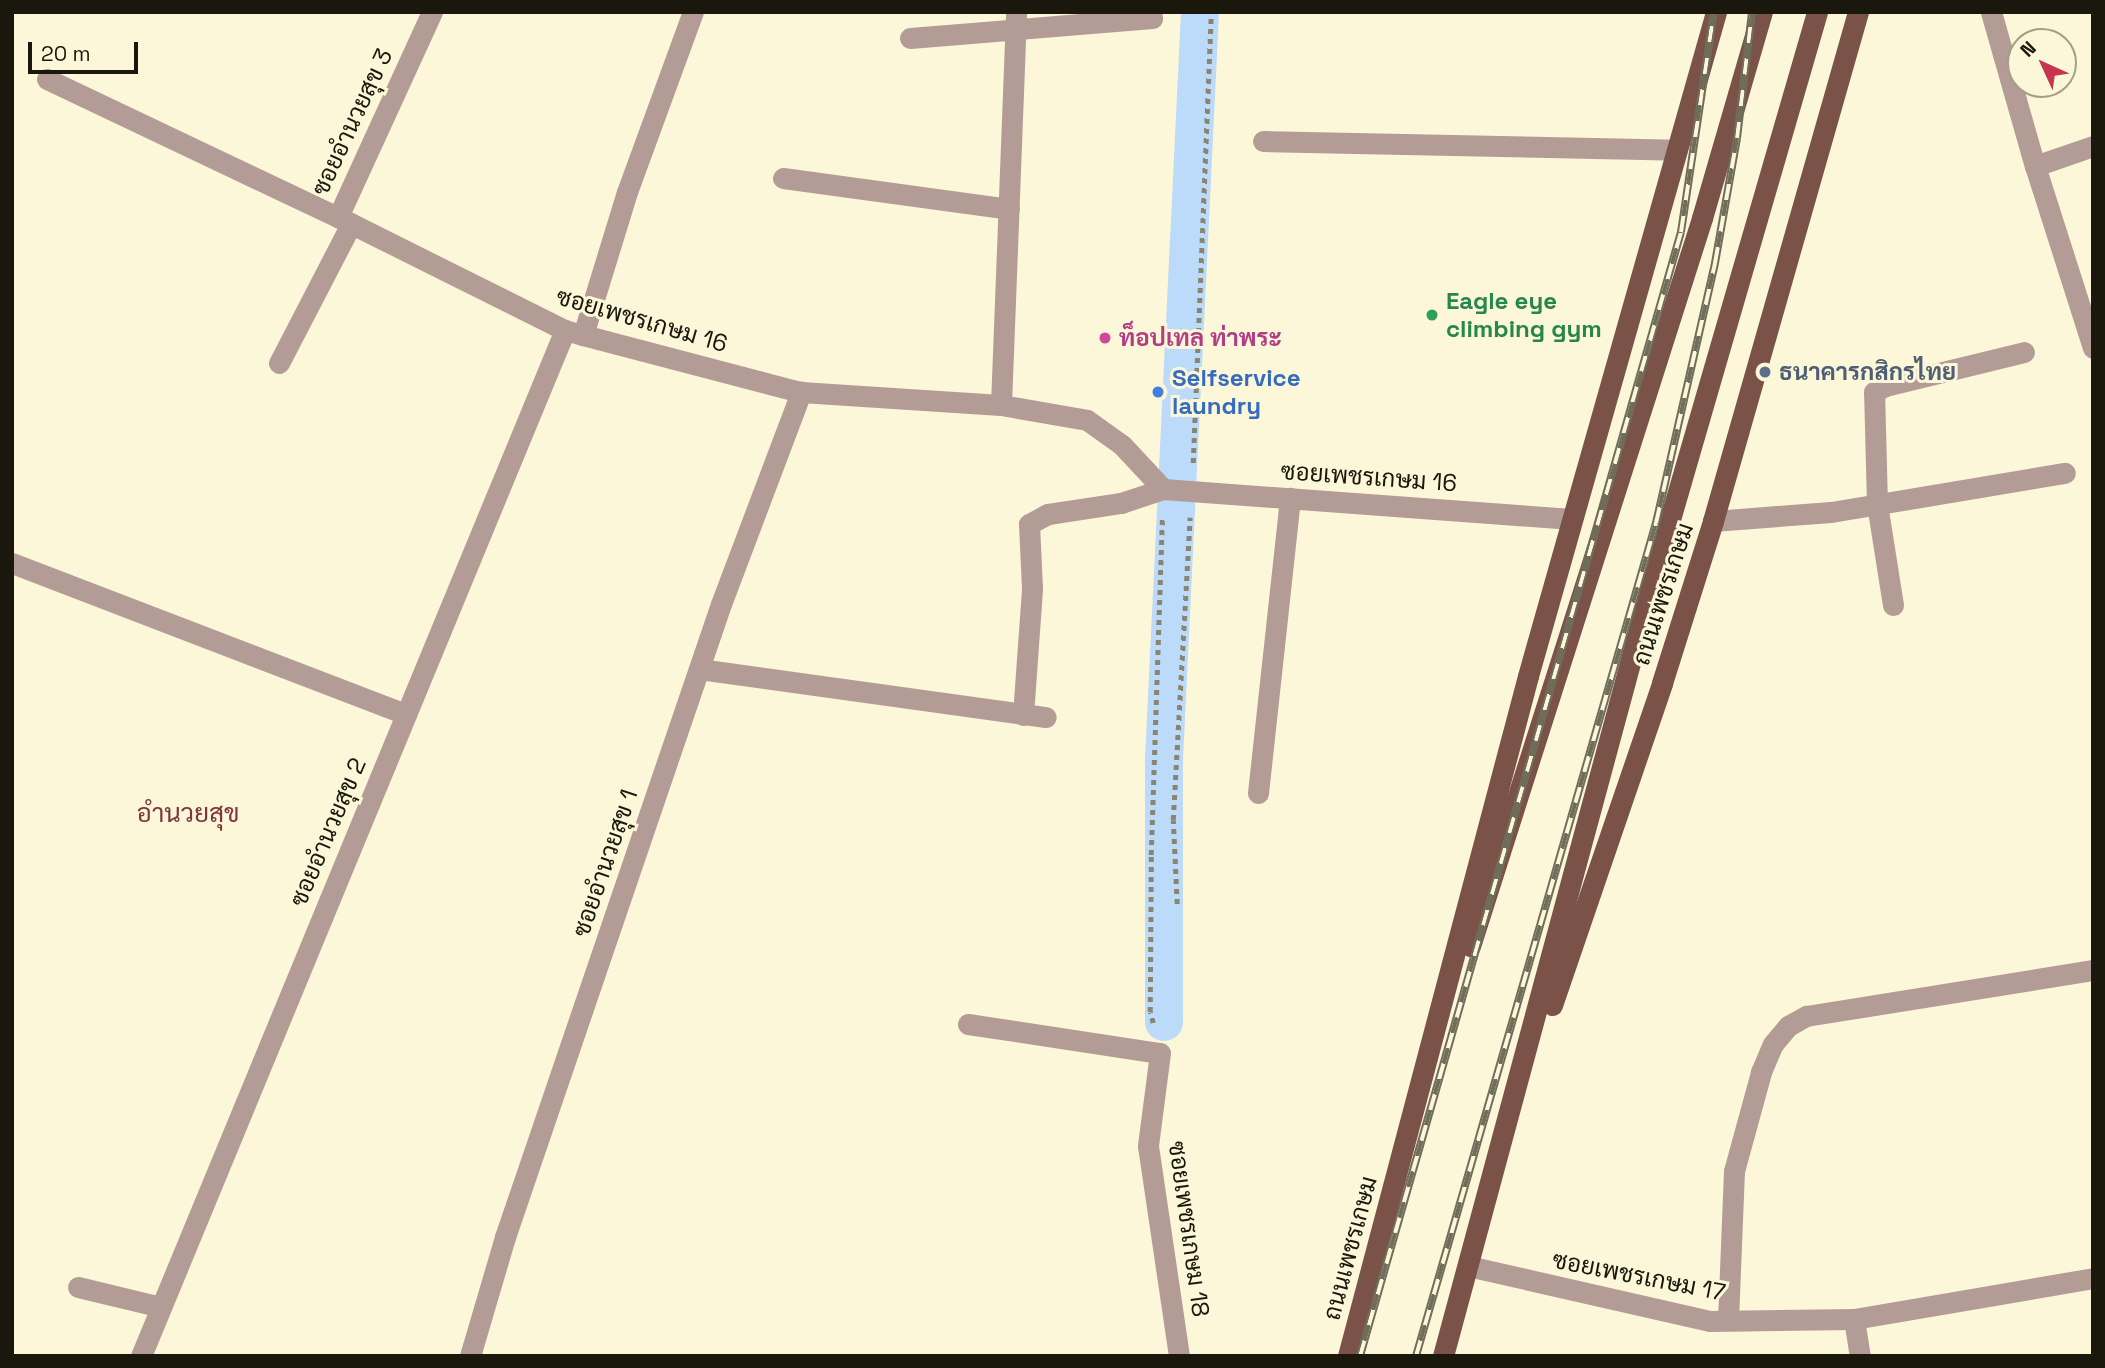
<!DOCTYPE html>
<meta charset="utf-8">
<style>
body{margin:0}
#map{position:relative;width:2105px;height:1368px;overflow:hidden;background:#fdf7d9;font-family:"Space Grotesk",Sarabun,sans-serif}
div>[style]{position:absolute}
.canal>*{height:38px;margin:-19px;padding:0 19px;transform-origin:19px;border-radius:19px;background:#bcdaf9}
.path>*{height:4.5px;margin-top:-2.25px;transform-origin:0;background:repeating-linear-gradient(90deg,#898571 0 5px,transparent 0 10px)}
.minor>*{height:21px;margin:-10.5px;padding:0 10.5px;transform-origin:10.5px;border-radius:10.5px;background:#b49c96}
.major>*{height:21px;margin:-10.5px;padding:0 10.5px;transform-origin:10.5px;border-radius:10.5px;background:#7a5248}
.rail>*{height:8px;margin-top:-4px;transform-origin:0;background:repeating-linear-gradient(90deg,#fdf7d9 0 16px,#706d5b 0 32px);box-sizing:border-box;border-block:2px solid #706d5b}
.dots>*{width:19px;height:19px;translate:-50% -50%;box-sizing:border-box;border:4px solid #fdf7d9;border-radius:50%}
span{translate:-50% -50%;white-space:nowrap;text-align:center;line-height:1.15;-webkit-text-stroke:6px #fdf7d9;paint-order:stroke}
.street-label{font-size:24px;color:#1a180d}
.leisure-label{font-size:24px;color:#27864d;font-weight:700}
.left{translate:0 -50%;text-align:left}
.hotel-label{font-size:24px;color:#b23c85;font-weight:700}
.service-label{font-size:24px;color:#4e5e75;font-weight:700}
.shop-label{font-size:24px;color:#366cbe;font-weight:700}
.neighbourhood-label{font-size:26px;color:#7f373e}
.frame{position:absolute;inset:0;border:14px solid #1a180d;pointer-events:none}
.north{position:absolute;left:2007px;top:28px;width:70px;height:70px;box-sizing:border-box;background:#fdf7d9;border:2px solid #a29e87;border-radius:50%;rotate:315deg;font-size:19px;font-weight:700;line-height:28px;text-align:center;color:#1a180d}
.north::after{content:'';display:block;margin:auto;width:24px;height:32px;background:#c6354e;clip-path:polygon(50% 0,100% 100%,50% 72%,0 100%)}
.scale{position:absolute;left:28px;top:42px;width:110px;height:32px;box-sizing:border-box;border:4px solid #1a180d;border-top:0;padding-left:9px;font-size:21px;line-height:24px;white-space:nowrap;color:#1a180d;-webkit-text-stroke:5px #fdf7d9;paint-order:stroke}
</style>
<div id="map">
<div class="canal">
<i style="left:1164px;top:1022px;width:263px;rotate:-90deg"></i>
<i style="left:1164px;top:759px;width:748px;rotate:-87.24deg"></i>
</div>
<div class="path">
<i style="left:1193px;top:463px;width:451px;rotate:-87.7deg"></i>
<i style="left:1177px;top:904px;width:84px;rotate:-92.7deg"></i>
<i style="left:1173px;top:820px;width:303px;rotate:-86.8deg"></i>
<i style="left:1153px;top:1023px;width:11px;rotate:-105deg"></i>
<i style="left:1150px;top:1012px;width:157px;rotate:-89.6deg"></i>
<i style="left:1151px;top:855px;width:337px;rotate:-88.1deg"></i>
</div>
<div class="minor">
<i style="left:1991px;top:12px;width:160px;rotate:74.1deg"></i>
<i style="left:2035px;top:166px;width:191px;rotate:72.3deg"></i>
<i style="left:910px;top:38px;width:243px;rotate:-4.7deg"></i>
<i style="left:47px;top:79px;width:322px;rotate:25.4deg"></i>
<i style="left:338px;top:217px;width:254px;rotate:26.5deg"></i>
<i style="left:565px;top:330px;width:19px;rotate:16deg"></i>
<i style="left:583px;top:335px;width:225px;rotate:14.7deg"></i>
<i style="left:801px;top:392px;width:200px;rotate:3.7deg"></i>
<i style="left:1001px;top:405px;width:87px;rotate:9.9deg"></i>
<i style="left:1087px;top:420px;width:43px;rotate:35.5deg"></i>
<i style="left:1122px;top:445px;width:60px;rotate:47deg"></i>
<i style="left:1163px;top:489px;width:410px;rotate:4.2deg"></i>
<i style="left:1263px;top:141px;width:414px;rotate:1.2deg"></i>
<i style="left:2035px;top:166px;width:61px;rotate:-19deg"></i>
<i style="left:783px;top:178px;width:228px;rotate:7.8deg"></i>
<i style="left:338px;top:217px;width:226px;rotate:-65.4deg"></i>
<i style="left:583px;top:335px;width:150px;rotate:-72.9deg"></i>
<i style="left:627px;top:192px;width:192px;rotate:-69.9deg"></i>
<i style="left:279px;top:363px;width:157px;rotate:-62.6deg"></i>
<i style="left:1001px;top:405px;width:393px;rotate:-87.8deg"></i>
<i style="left:1713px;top:521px;width:118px;rotate:-4.4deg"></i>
<i style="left:1831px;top:512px;width:237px;rotate:-9.5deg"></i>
<i style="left:12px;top:563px;width:422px;rotate:21deg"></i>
<i style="left:1893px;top:605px;width:102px;rotate:-99deg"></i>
<i style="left:1877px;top:504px;width:112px;rotate:-91.5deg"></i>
<i style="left:1874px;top:392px;width:13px;rotate:-29deg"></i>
<i style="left:1885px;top:386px;width:143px;rotate:-13.7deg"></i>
<i style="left:699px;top:669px;width:350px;rotate:7.9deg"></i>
<i style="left:1023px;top:715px;width:127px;rotate:-85.9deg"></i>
<i style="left:1032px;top:588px;width:64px;rotate:-92.7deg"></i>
<i style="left:1029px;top:524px;width:21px;rotate:-28deg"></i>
<i style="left:1048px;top:514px;width:74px;rotate:-8.6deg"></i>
<i style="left:1121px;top:503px;width:44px;rotate:-18.4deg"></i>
<i style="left:1258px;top:793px;width:297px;rotate:-83.8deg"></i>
<i style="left:968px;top:1024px;width:194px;rotate:8.6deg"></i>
<i style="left:1160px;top:1053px;width:94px;rotate:97.4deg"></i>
<i style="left:1148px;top:1146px;width:212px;rotate:81.6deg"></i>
<i style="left:1468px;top:1266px;width:248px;rotate:12.8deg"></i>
<i style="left:1710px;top:1321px;width:144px;rotate:-0.8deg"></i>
<i style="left:1854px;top:1319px;width:242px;rotate:-9.7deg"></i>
<i style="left:78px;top:1287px;width:85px;rotate:13.5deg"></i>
<i style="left:1854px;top:1319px;width:37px;rotate:81deg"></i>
<i style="left:1728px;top:1320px;width:149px;rotate:-87.7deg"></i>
<i style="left:1734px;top:1171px;width:103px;rotate:-74.7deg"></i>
<i style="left:1761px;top:1072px;width:30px;rotate:-67deg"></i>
<i style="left:1773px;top:1044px;width:23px;rotate:-50deg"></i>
<i style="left:1788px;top:1026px;width:21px;rotate:-29deg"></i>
<i style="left:1806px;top:1016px;width:291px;rotate:-9.1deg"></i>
<i style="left:141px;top:1356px;width:1110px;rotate:-67.55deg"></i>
<i style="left:470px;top:1356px;width:124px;rotate:-73.6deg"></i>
<i style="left:505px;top:1237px;width:669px;rotate:-71.16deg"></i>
<i style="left:721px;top:604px;width:227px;rotate:-69.3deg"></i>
</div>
<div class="major">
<i style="left:1470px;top:946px;width:764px;rotate:-72.32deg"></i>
<i style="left:1702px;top:218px;width:215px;rotate:-73.8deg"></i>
<i style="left:1552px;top:1005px;width:340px;rotate:-71.1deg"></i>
<i style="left:1662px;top:683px;width:170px;rotate:-72.5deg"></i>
<i style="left:1713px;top:521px;width:529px;rotate:-74.1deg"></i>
<i style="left:1348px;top:1356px;width:703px;rotate:-75.17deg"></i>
<i style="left:1528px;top:676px;width:690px;rotate:-74.19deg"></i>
<i style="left:1443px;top:1356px;width:799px;rotate:-74.9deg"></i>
<i style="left:1651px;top:585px;width:597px;rotate:-73.84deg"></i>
</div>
<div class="rail">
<i style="left:1360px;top:1356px;width:1169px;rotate:-74.06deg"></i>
<i style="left:1681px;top:232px;width:222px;rotate:-81.5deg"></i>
<i style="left:1416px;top:1356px;width:867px;rotate:-73.93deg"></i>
<i style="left:1656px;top:523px;width:267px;rotate:-77.2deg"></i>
<i style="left:1715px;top:263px;width:127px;rotate:-80deg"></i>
<i style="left:1737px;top:138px;width:127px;rotate:-83.2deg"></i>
</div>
<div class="dots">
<i style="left:1432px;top:315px;background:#2e9e5b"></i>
<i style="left:1105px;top:338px;background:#d1479c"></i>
<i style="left:1765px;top:372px;background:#5c6f8a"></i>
<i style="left:1158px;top:392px;background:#3f7fe0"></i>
</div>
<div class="street-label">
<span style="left:352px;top:122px;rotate:-65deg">ซอยอำนวยสุข 3</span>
<span style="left:642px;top:320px;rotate:16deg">ซอยเพชรเกษม 16</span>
<span style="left:1369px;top:477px;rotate:4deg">ซอยเพชรเกษม 16</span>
<span style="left:1663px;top:594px;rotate:-72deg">ถนนเพชรเกษม</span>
<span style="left:328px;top:832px;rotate:-67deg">ซอยอำนวยสุข 2</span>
<span style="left:605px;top:863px;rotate:-71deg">ซอยอำนวยสุข 1</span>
<span style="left:1189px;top:1229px;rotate:82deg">ซอยเพชรเกษม 18</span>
<span style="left:1350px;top:1248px;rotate:-75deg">ถนนเพชรเกษม</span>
<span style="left:1639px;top:1276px;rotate:11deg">ซอยเพชรเกษม 17</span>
</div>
<div class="leisure-label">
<span class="left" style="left:1446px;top:315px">Eagle eye<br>climbing gym</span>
</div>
<div class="hotel-label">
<span class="left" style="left:1119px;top:338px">ท็อปเทล ท่าพระ</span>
</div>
<div class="service-label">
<span class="left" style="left:1779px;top:372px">ธนาคารกสิกรไทย</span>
</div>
<div class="shop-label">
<span class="left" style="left:1172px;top:392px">Selfservice<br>laundry</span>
</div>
<div class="neighbourhood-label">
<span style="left:188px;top:814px">อำนวยสุข</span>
</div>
<div class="frame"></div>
<div class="north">N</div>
<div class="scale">20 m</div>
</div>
